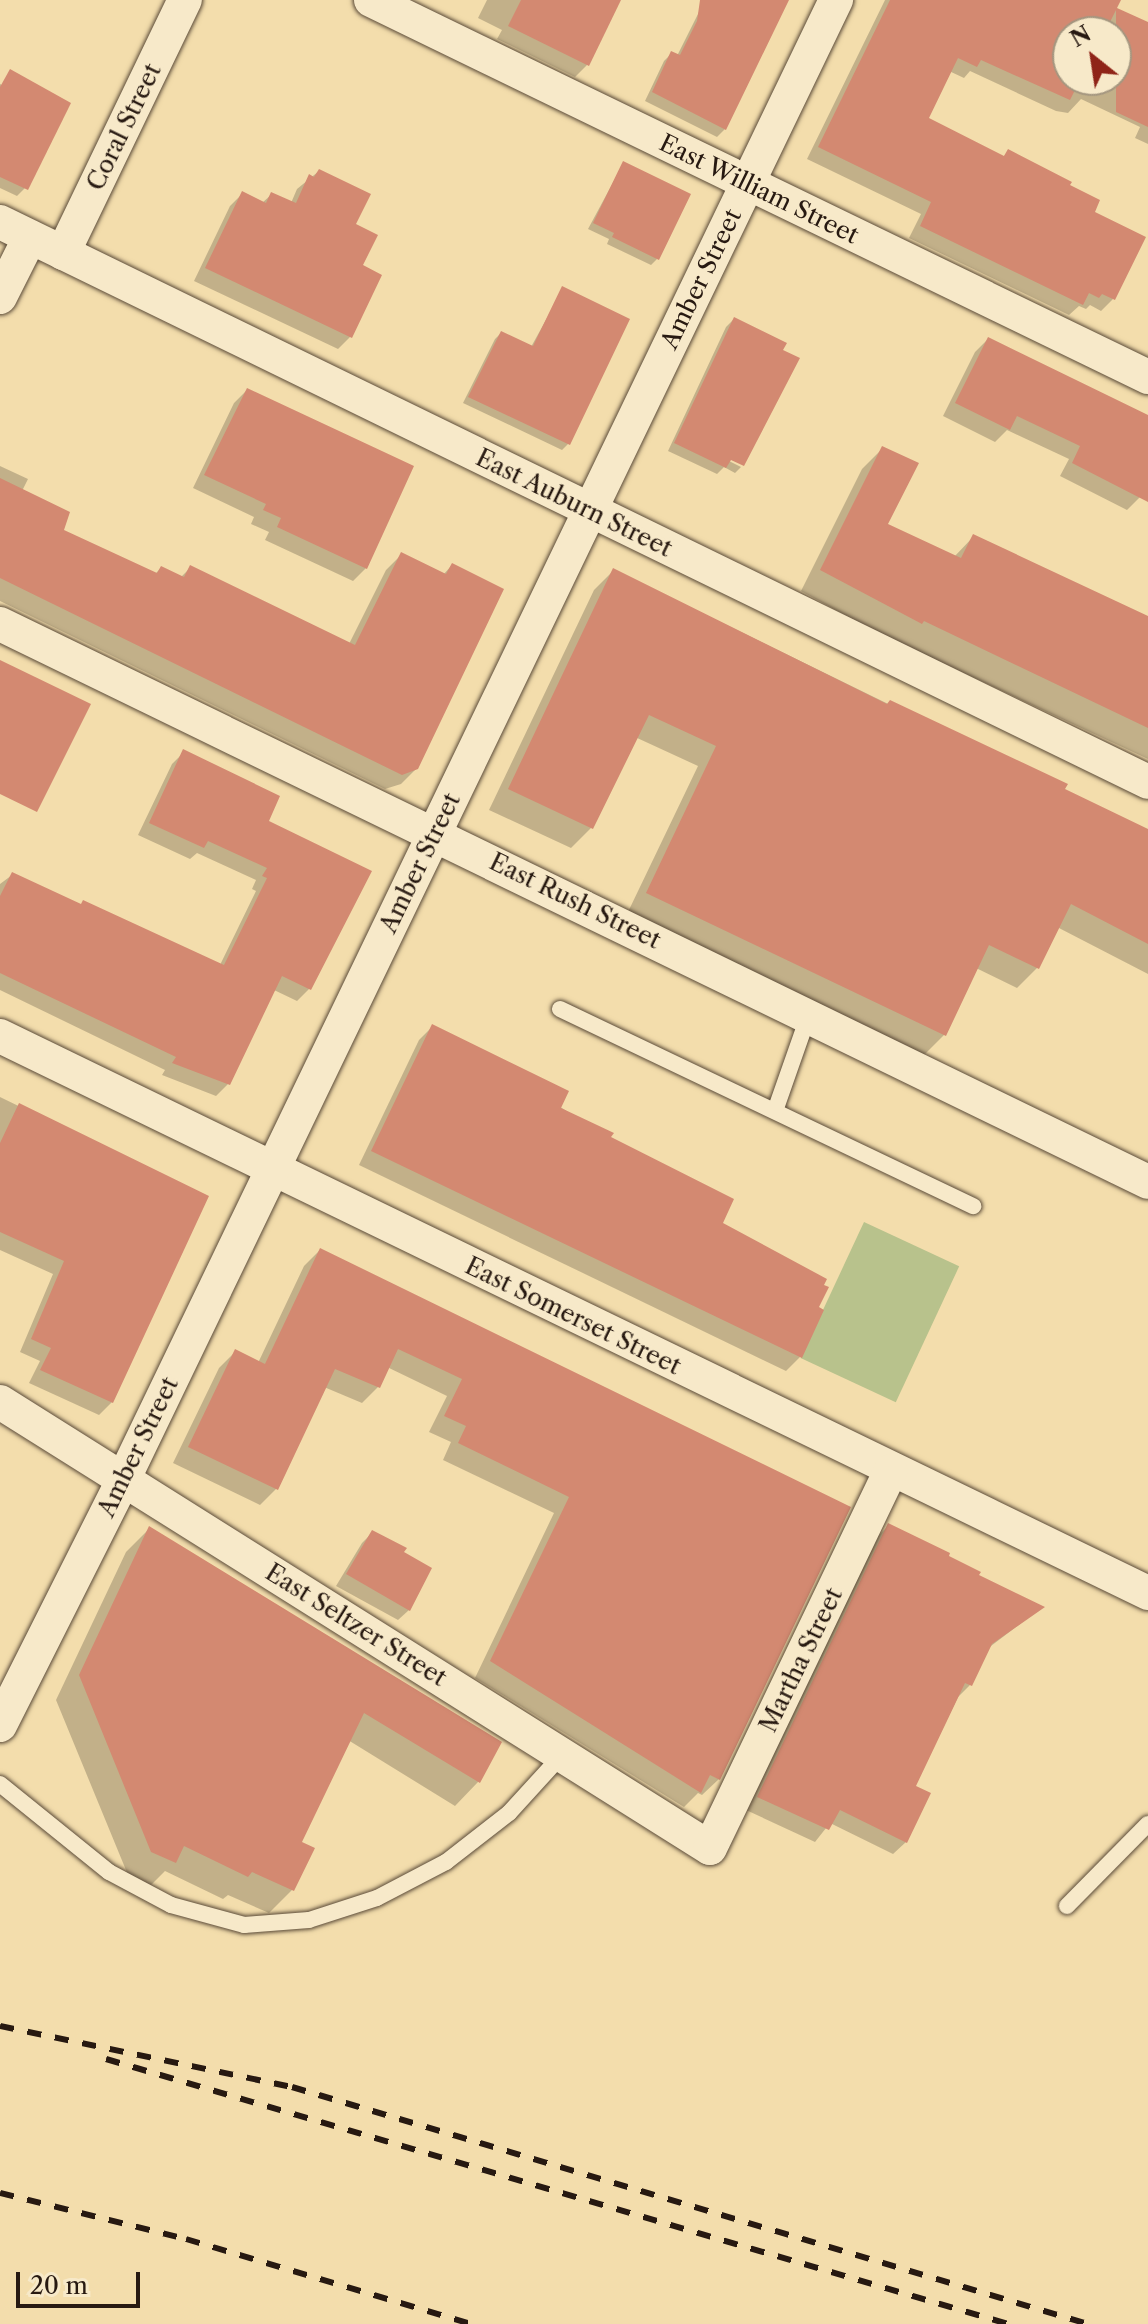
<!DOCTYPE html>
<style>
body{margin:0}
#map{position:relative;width:1148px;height:2324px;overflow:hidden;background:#f3ddac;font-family:"Libre Caslon Text",serif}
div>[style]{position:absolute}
.green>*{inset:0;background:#b8c28c;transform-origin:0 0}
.shadow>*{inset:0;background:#0003}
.building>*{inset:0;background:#d38971}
.roads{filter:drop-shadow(0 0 2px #5a4a38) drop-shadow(0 0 2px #5a4a38)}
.lane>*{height:16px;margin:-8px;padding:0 8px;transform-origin:8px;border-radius:8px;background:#f7e9c9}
.street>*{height:34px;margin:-17px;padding:0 17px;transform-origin:17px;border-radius:17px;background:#f7e9c9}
.rail>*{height:6px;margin-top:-3px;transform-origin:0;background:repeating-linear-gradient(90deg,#271911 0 14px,transparent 0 28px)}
span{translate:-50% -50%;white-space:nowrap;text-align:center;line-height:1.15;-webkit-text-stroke:6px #f7e9c9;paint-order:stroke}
.street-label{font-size:24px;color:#271911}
.north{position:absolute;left:1052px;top:16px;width:80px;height:80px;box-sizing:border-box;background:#f7e9c9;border:2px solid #a4967f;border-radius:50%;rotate:330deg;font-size:22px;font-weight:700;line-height:32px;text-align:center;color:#271911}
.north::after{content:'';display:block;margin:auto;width:28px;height:36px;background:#8f2418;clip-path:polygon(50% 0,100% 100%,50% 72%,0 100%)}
.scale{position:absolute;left:16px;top:2272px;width:124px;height:36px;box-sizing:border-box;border:4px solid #271911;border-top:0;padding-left:10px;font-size:24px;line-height:28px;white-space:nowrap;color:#271911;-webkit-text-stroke:6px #f7e9c9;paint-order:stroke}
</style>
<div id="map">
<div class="green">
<i style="left:864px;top:1222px;width:105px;height:150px;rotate:25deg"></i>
</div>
<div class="shadow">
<i style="clip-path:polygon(487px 0,619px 0,587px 65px,575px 77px,497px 39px,502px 30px,478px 18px)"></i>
<i style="clip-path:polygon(705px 0,787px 0,725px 129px,717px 137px,645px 101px,664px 61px,672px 53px,677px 56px)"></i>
<i style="clip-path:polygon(evenodd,885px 0,1097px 0,1148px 24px,1148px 144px,1135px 138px,1140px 127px,1081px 99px,1068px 113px,1056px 111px,970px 71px,964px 78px,949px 71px,926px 119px,1002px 158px,1008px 152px,1068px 186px,1092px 213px,1113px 299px,1101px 311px,1090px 305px,1086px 309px,1079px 306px,1069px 315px,909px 238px,921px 214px,807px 159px,885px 0,1068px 32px,1116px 32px,1116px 80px,1068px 80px,1068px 32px)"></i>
<i style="clip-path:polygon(0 84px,8px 88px,30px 183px,17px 196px,0 188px)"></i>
<i style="clip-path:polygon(623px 164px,657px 259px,651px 265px,607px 244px,609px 239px,588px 229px)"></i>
<i style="clip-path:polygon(319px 171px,353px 225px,360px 266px,380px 275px,350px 337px,338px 349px,194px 281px,230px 206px,242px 194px,262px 203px,272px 194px,291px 203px,297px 189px)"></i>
<i style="clip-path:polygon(563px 289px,568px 444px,562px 450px,463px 403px,495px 339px,501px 333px,531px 347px)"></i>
<i style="clip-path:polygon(734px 319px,743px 463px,721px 457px,741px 467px,735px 473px,724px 467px,717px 474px,668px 451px,726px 327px)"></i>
<i style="clip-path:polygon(988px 339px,1148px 417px,1148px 481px,1140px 497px,1127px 510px,1060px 476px,1069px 459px,1007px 430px,995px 442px,943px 416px,975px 352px)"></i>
<i style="clip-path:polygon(247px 390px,366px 568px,353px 581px,265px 540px,269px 532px,251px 524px,254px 517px,193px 488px,234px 403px)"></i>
<i style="clip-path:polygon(883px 448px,886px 525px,954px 557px,974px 536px,1148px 620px,1148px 759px,878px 633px,801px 591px,862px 469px)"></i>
<i style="clip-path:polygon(0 466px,28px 479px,22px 491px,62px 531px,155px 574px,161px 568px,181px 577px,190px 568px,349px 644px,386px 570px,401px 555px,443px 575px,452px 565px,417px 768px,401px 784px,385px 789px,0 601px)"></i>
<i style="clip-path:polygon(614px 570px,1148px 831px,1148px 974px,1057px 927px,1037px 968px,1017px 988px,976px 968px,944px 1035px,924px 1055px,627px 914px,698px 766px,635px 737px,591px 828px,571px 848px,489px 810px,594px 590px)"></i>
<i style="clip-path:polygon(184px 752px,266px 822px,370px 872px,309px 989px,297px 1001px,274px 990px,228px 1084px,216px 1096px,162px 1075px,165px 1070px,0 990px,0 884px,12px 875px,220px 965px,256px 891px,252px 889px,256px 880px,197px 853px,190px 859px,138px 835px,172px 764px)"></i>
<i style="clip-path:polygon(433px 1026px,609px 1138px,720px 1223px,817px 1308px,800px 1357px,786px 1371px,359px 1165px,419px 1040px)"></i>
<i style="clip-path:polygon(0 1097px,206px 1197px,112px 1402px,99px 1415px,29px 1383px,40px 1361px,20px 1352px,53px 1274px,0 1250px)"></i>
<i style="clip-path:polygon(320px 1250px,849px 1508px,719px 1779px,702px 1795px,698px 1793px,684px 1807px,475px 1678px,554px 1513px,443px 1460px,451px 1442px,429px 1432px,447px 1396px,387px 1367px,378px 1387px,362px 1403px,324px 1387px,276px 1489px,260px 1505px,173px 1463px,219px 1368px,235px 1352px,258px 1363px,304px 1266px)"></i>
<i style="clip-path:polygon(889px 1525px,976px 1576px,1041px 1608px,987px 1649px,970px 1685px,958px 1697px,914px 1787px,906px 1842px,893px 1854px,830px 1823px,815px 1842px,746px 1810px,876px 1538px)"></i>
<i style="clip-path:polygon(150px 1528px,499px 1743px,478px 1782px,455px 1806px,348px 1740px,299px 1843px,292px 1890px,269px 1913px,228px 1895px,223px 1899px,165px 1871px,151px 1885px,128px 1875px,56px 1700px,126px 1552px)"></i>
<i style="clip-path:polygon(373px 1532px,402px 1553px,409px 1610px,398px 1620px,336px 1586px,362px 1543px)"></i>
</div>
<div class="building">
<i style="clip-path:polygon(521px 0,621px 0,589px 66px,508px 26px)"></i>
<i style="clip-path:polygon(700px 0,789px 0,726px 130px,652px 92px,671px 51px,680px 55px,697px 21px)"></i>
<i style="clip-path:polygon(890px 0,1121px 0,1117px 8px,1148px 22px,1148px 127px,1116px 112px,1116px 10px,1105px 32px,1068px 32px,1068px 80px,1080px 80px,1070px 100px,981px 60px,977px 67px,958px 58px,929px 118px,1004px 156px,1008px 149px,1072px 182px,1070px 185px,1100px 200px,1095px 212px,1146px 237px,1115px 300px,1102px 294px,1099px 298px,1089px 293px,1083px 305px,920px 226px,931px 202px,818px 147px)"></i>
<i style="clip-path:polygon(10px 69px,71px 103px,28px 190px,0 177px,0 87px)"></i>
<i style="clip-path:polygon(623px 161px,691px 194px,659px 260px,612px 237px,614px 233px,593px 223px)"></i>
<i style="clip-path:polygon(319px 169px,371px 194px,356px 224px,378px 235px,363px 265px,382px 275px,352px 338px,205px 268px,242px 191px,266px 203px,271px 192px,296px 203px,309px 174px,314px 177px)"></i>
<i style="clip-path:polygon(562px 286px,630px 319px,570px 445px,468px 397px,501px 331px,533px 346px)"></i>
<i style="clip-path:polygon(734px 317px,787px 343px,783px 350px,800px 358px,744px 466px,731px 460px,726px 468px,674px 443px)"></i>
<i style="clip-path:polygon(988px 337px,1148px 415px,1148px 502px,1072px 463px,1080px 446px,1017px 416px,1010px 430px,955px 403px)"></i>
<i style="clip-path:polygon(247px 388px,414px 466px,367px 569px,277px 527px,281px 518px,263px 510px,266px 504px,204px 475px)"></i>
<i style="clip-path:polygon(882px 446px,919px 463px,888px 524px,961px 558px,973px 534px,1148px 616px,1148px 728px,924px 621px,922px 624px,820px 570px)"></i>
<i style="clip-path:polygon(0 478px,70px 512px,64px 530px,157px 573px,161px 566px,184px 577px,190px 565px,355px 645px,401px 552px,446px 574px,452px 563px,504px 589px,418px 769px,402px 775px,0 578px)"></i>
<i style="clip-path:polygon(613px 568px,887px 704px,890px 700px,1068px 784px,1065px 789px,1148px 829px,1148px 944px,1071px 904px,1039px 969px,989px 945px,946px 1036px,646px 893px,716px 746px,649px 715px,593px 829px,508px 789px)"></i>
<i style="clip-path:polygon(0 660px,91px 704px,37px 812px,0 794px)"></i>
<i style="clip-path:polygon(183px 749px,280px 796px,269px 821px,372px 871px,311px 990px,282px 976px,230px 1085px,172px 1063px,176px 1057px,0 973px,0 896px,12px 872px,81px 904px,83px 900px,224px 965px,267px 878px,262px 876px,267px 868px,208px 841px,204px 848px,149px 823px)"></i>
<i style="clip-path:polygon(432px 1024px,569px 1091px,561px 1108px,614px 1133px,611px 1137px,734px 1199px,723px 1223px,827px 1279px,824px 1285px,829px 1287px,819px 1307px,824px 1310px,802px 1358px,371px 1151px)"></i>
<i style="clip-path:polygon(19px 1103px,209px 1196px,113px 1403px,40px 1370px,51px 1348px,31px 1339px,64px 1261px,0 1232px,0 1143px)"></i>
<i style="clip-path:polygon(320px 1248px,851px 1507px,720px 1780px,710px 1775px,701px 1793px,490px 1661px,569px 1497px,458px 1443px,466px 1426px,444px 1416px,462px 1379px,398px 1349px,380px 1388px,335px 1369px,278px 1490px,188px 1447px,235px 1349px,265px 1364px)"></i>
<i style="clip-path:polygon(888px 1523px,950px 1553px,949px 1556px,981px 1572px,979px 1575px,1045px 1607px,992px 1644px,972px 1686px,965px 1683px,916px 1786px,931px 1793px,907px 1843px,840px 1810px,829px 1830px,757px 1797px)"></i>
<i style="clip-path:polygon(149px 1526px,502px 1742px,480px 1783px,364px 1713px,302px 1842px,315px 1848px,294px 1891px,252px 1872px,248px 1877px,184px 1846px,176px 1863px,151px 1852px,79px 1675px)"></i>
<i style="clip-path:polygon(372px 1530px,407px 1548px,404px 1552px,432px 1568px,410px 1611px,346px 1574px)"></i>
</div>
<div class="roads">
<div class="lane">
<i style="left:560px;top:1009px;width:458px;rotate:25.5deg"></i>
<i style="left:775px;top:1111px;width:100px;rotate:-70.7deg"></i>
<i style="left:0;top:1784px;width:140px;rotate:38.9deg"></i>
<i style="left:109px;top:1872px;width:70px;rotate:28deg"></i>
<i style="left:171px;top:1905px;width:76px;rotate:15.3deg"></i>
<i style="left:244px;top:1925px;width:65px;rotate:-4.4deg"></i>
<i style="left:309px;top:1920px;width:71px;rotate:-17.9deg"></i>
<i style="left:377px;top:1898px;width:78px;rotate:-27.6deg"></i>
<i style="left:446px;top:1862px;width:80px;rotate:-37.9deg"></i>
<i style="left:509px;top:1813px;width:79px;rotate:-47.6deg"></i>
<i style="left:1067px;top:1906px;width:115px;rotate:-45.4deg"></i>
</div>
<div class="street">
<i style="left:371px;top:0;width:864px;rotate:25.88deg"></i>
<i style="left:0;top:222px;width:1277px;rotate:26deg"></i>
<i style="left:63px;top:253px;width:281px;rotate:-64.3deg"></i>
<i style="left:0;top:297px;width:67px;rotate:-63.4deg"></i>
<i style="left:0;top:624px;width:1276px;rotate:25.92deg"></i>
<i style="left:0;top:1036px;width:1276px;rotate:25.88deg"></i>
<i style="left:0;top:1402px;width:838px;rotate:32.14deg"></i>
<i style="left:710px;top:1848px;width:418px;rotate:-64.4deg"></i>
<i style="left:0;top:1725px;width:276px;rotate:-63.3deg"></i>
<i style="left:124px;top:1478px;width:1641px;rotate:-64.28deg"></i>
</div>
</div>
<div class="rail">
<i style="left:0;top:2026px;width:298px;rotate:11.8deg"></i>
<i style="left:292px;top:2087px;width:831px;rotate:16.58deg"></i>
<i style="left:106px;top:2059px;width:940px;rotate:16.37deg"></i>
<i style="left:0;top:2193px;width:192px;rotate:13.9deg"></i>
<i style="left:186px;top:2239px;width:297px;rotate:16.6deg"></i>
</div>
<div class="street-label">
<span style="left:124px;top:127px;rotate:-64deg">Coral Street</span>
<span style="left:759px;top:189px;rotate:26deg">East William Street</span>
<span style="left:701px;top:279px;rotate:-64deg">Amber Street</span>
<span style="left:574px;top:503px;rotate:26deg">East Auburn Street</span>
<span style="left:420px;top:863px;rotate:-64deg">Amber Street</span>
<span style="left:575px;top:901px;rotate:26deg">East Rush Street</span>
<span style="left:573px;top:1316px;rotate:26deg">East Somerset Street</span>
<span style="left:138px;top:1447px;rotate:-64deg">Amber Street</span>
<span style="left:356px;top:1625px;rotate:32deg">East Seltzer Street</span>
<span style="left:801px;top:1660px;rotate:-64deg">Martha Street</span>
</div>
<div class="north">N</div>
<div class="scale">20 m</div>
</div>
